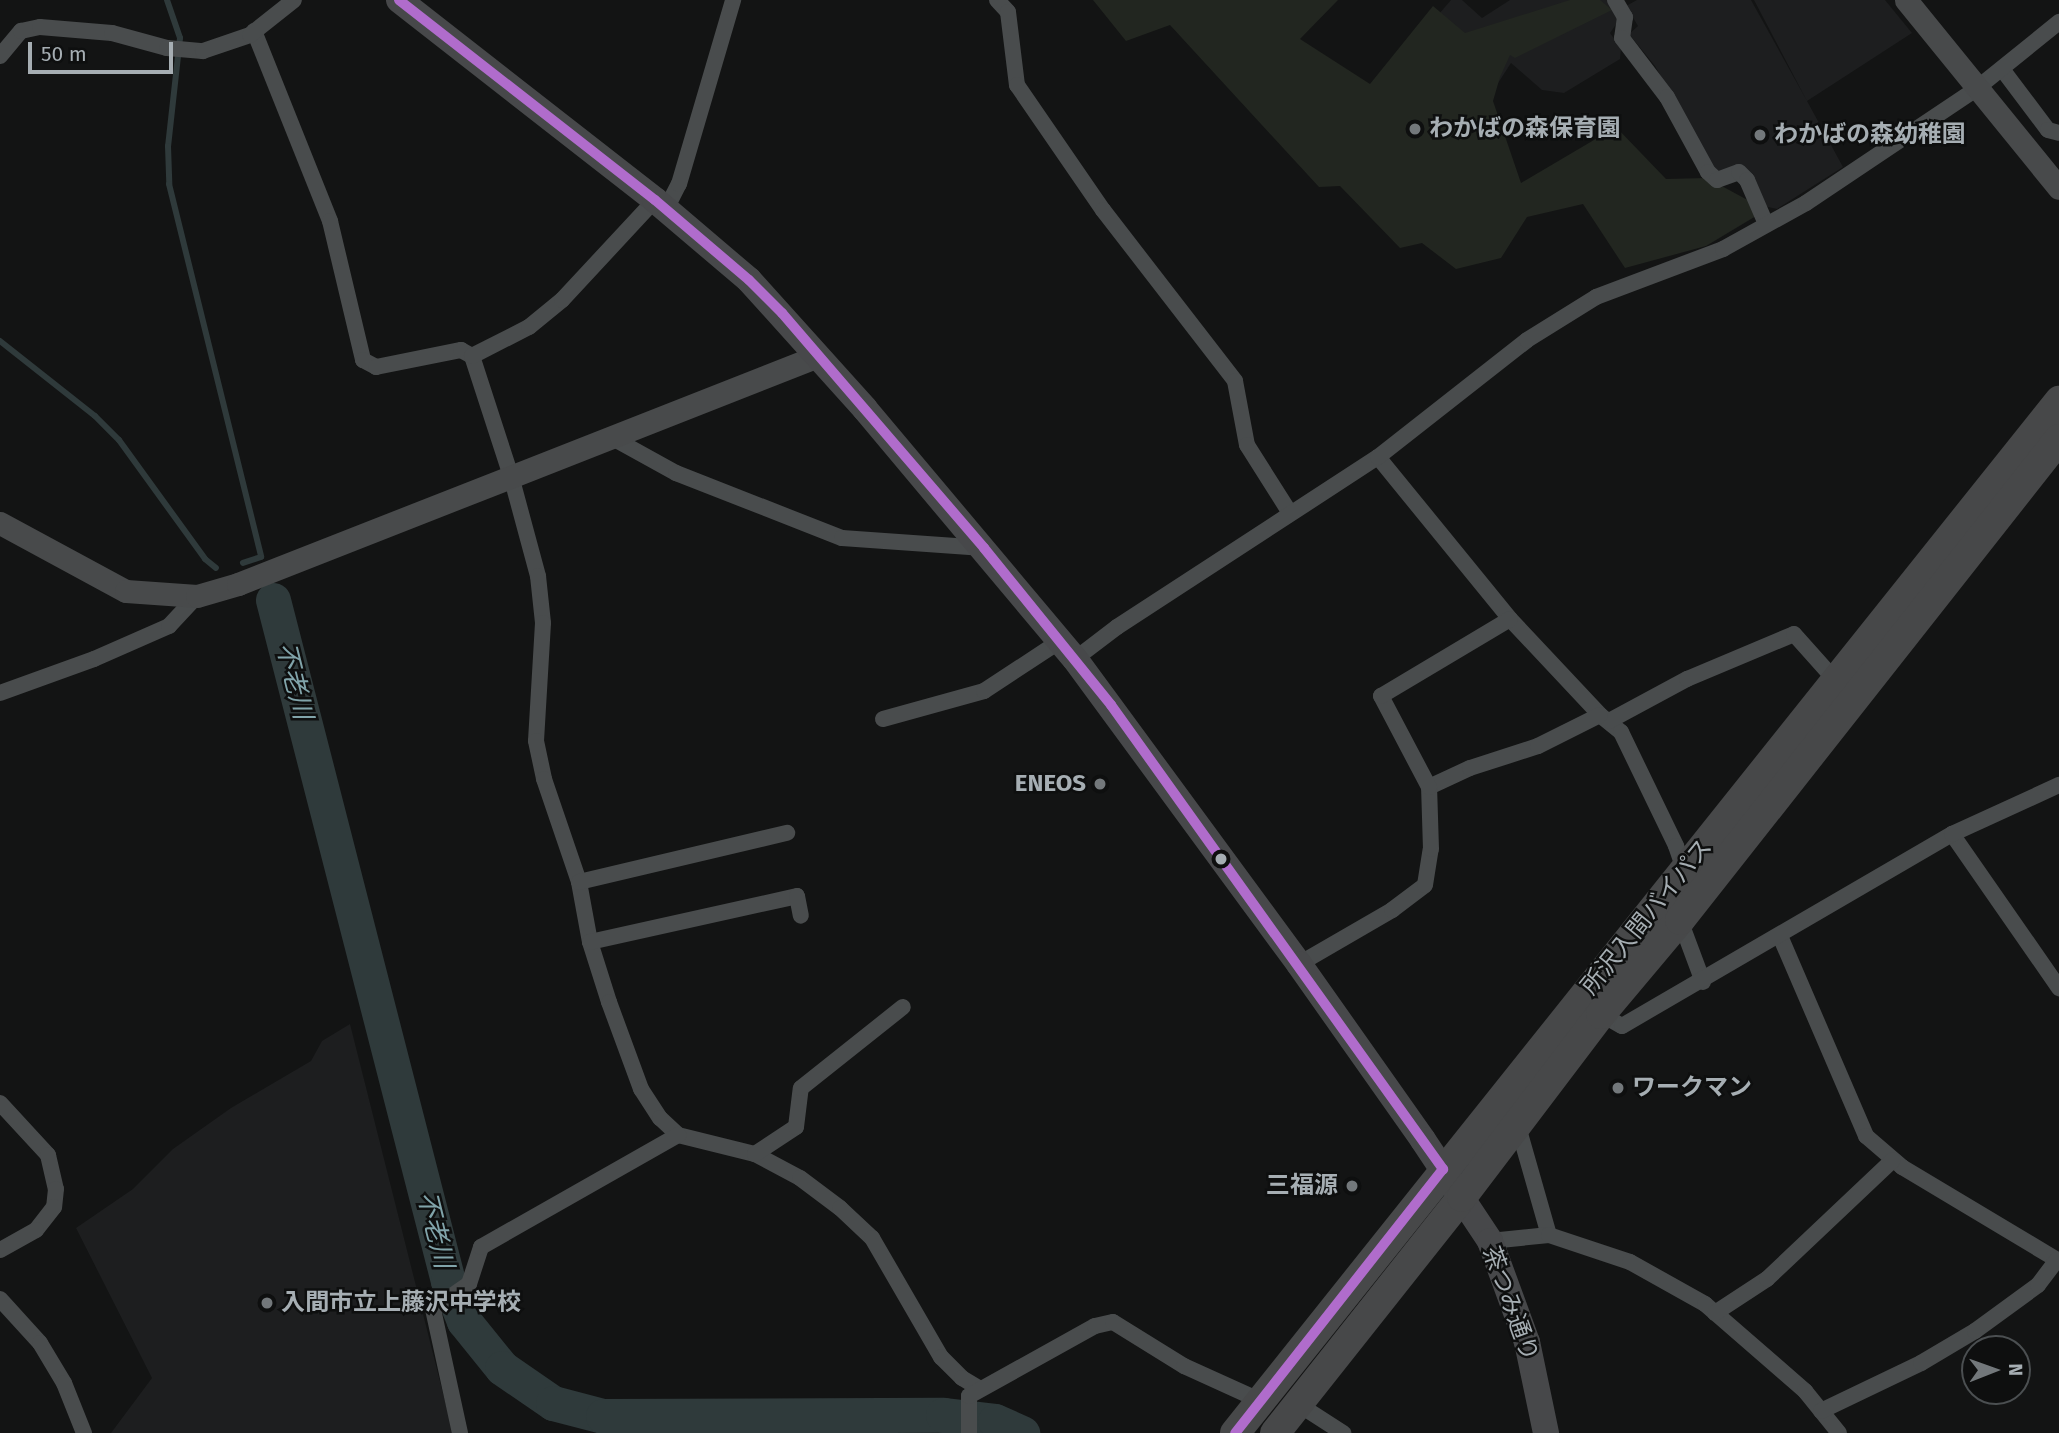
<!DOCTYPE html>
<meta charset="utf-8">
<style>
body{margin:0}
#map{position:relative;width:2059px;height:1433px;overflow:hidden;background:#131414;font-family:"Fira Sans","Noto Sans JP",sans-serif}
div>[style]{position:absolute}
.built>*{inset:0;background:#1d1e1f}
.green>*{inset:0;background:#222620}
.stream>*{height:6px;margin:-3px;padding:0 3px;transform-origin:3px;border-radius:3px;background:#2f3a3b}
.river>*{height:35px;margin:-17.5px;padding:0 17.5px;transform-origin:17.5px;border-radius:17.5px;background:#2f3a3b}
.street>*{height:16px;margin:-8px;padding:0 8px;transform-origin:8px;border-radius:8px;background:#494c4d}
.secondary>*{height:23px;margin:-11.5px;padding:0 11.5px;transform-origin:11.5px;border-radius:11.5px;background:#484a4b}
.primary>*{height:26px;margin:-13px;padding:0 13px;transform-origin:13px;border-radius:13px;background:#47484a}
.highway>*{height:30px;margin:-15px;padding:0 15px;transform-origin:15px;border-radius:15px;background:#474849}
.bus-1>*{height:10px;margin:-5px;padding:0 5px;transform-origin:5px;border-radius:5px;background:#b06ccc}
.dots>*{width:19px;height:19px;translate:-50% -50%;box-sizing:border-box;border:4px solid #0e0f0f;border-radius:50%}
span{translate:-50% -50%;white-space:nowrap;text-align:center;line-height:1.15;-webkit-text-stroke:5px #0e0f0f;paint-order:stroke}
.poi-label{font-size:24px;color:#a6aeb3;font-weight:700}
.left{translate:0 -50%;text-align:left}
.right{translate:-100% -50%;text-align:right}
.street-label{font-size:24px;color:#a6aeb3}
.water-label{font-size:26px;color:#81a4aa;font-style:italic}
.north{position:absolute;left:1961px;top:1335px;width:70px;height:70px;box-sizing:border-box;background:#0e0f0f;border:2px solid #4b4f51;border-radius:50%;rotate:89deg;font-size:19px;font-weight:700;line-height:28px;text-align:center;color:#a6aeb3}
.north::after{content:'';display:block;margin:auto;width:24px;height:32px;background:#73787b;clip-path:polygon(50% 0,100% 100%,50% 72%,0 100%)}
.scale{position:absolute;left:28px;top:42px;width:145px;height:32px;box-sizing:border-box;border:4px solid #a6aeb3;border-top:0;padding-left:9px;font-size:21px;line-height:24px;white-space:nowrap;color:#a6aeb3;-webkit-text-stroke:5px #0e0f0f;paint-order:stroke}
</style>
<div id="map">
<div class="built">
<i style="clip-path:polygon(1451px 0,1462px 0,1482px 18px,1510px 0,1607px 0,1619px 20px,1610px 33px,1621px 48px,1620px 59px,1564px 93px,1542px 90px,1511px 63px,1482px 108px,1323px 149px)"></i>
<i style="clip-path:polygon(1637px 0,1751px 0,1807px 101px,1754px 0,1885px 0,1912px 33px,1807px 101px,1843px 167px,1777px 209px,1764px 206px,1742px 167px,1718px 172px,1711px 166px,1655px 66px,1629px 34px,1638px 26px,1626px 6px)"></i>
<i style="clip-path:polygon(350px 1024px,453px 1433px,111px 1433px,152px 1378px,76px 1228px,133px 1189px,173px 1149px,231px 1108px,311px 1061px,322px 1041px)"></i>
</div>
<div class="green">
<i style="clip-path:polygon(1093px 0,1338px 0,1300px 39px,1370px 84px,1433px 6px,1465px 33px,1570px 0,1600px 0,1612px 10px,1515px 58px,1510px 55px,1500px 77px,1493px 101px,1521px 183px,1616px 127px,1666px 179px,1707px 178px,1766px 210px,1706px 246px,1625px 268px,1583px 204px,1527px 217px,1501px 258px,1456px 269px,1422px 243px,1400px 248px,1340px 186px,1319px 187px,1170px 25px,1126px 41px)"></i>
</div>
<div class="stream">
<i style="left:167px;top:0;width:40px;rotate:71.1deg"></i>
<i style="left:180px;top:38px;width:109px;rotate:96.3deg"></i>
<i style="left:168px;top:146px;width:38px;rotate:88deg"></i>
<i style="left:169px;top:184px;width:384px;rotate:76.1deg"></i>
<i style="left:261px;top:557px;width:19px;rotate:162deg"></i>
<i style="left:0;top:341px;width:121px;rotate:38.3deg"></i>
<i style="left:95px;top:416px;width:34px;rotate:45deg"></i>
<i style="left:119px;top:440px;width:147px;rotate:54.1deg"></i>
<i style="left:205px;top:559px;width:14px;rotate:39deg"></i>
</div>
<div class="river">
<i style="left:273px;top:600px;width:703px;rotate:75.59deg"></i>
<i style="left:448px;top:1281px;width:43px;rotate:68.2deg"></i>
<i style="left:464px;top:1321px;width:60px;rotate:51deg"></i>
<i style="left:502px;top:1368px;width:62px;rotate:34.5deg"></i>
<i style="left:553px;top:1403px;width:52px;rotate:14.6deg"></i>
<i style="left:603px;top:1416px;width:340px;rotate:-0.2deg"></i>
<i style="left:943px;top:1415px;width:52px;rotate:6.6deg"></i>
<i style="left:995px;top:1421px;width:30px;rotate:24deg"></i>
</div>
<div class="street">
<i style="left:997px;top:0;width:16px;rotate:47deg"></i>
<i style="left:1008px;top:12px;width:74px;rotate:83deg"></i>
<i style="left:1017px;top:85px;width:152px;rotate:55.5deg"></i>
<i style="left:1103px;top:210px;width:216px;rotate:52.3deg"></i>
<i style="left:1235px;top:381px;width:65px;rotate:79.4deg"></i>
<i style="left:1247px;top:445px;width:80px;rotate:57.7deg"></i>
<i style="left:1615px;top:0;width:20px;rotate:60deg"></i>
<i style="left:1625px;top:17px;width:21px;rotate:98deg"></i>
<i style="left:1622px;top:38px;width:74px;rotate:52.7deg"></i>
<i style="left:1667px;top:97px;width:85px;rotate:61.3deg"></i>
<i style="left:1708px;top:172px;width:12px;rotate:42deg"></i>
<i style="left:1717px;top:180px;width:23px;rotate:-20deg"></i>
<i style="left:1739px;top:172px;width:11px;rotate:45deg"></i>
<i style="left:1747px;top:180px;width:48px;rotate:66.6deg"></i>
<i style="left:254px;top:31px;width:205px;rotate:68.2deg"></i>
<i style="left:330px;top:221px;width:143px;rotate:76.6deg"></i>
<i style="left:363px;top:360px;width:15px;rotate:28deg"></i>
<i style="left:376px;top:367px;width:87px;rotate:-11.3deg"></i>
<i style="left:461px;top:350px;width:13px;rotate:29deg"></i>
<i style="left:472px;top:356px;width:126px;rotate:72deg"></i>
<i style="left:511px;top:476px;width:104px;rotate:74.9deg"></i>
<i style="left:538px;top:576px;width:47px;rotate:83.9deg"></i>
<i style="left:543px;top:623px;width:118px;rotate:93.4deg"></i>
<i style="left:536px;top:741px;width:39px;rotate:78deg"></i>
<i style="left:544px;top:779px;width:109px;rotate:71.2deg"></i>
<i style="left:579px;top:882px;width:61px;rotate:79.6deg"></i>
<i style="left:590px;top:942px;width:63px;rotate:72.4deg"></i>
<i style="left:609px;top:1002px;width:93px;rotate:69.8deg"></i>
<i style="left:641px;top:1089px;width:35px;rotate:57deg"></i>
<i style="left:660px;top:1118px;width:25px;rotate:43deg"></i>
<i style="left:678px;top:1135px;width:79px;rotate:13.9deg"></i>
<i style="left:755px;top:1154px;width:51px;rotate:28.1deg"></i>
<i style="left:800px;top:1178px;width:50px;rotate:36.9deg"></i>
<i style="left:840px;top:1208px;width:44px;rotate:43.2deg"></i>
<i style="left:872px;top:1238px;width:138px;rotate:59.9deg"></i>
<i style="left:941px;top:1357px;width:30px;rotate:45deg"></i>
<i style="left:962px;top:1378px;width:21px;rotate:31deg"></i>
<i style="left:0;top:56px;width:33px;rotate:-50deg"></i>
<i style="left:21px;top:31px;width:19px;rotate:-12deg"></i>
<i style="left:40px;top:27px;width:72px;rotate:4.8deg"></i>
<i style="left:112px;top:33px;width:57px;rotate:15.3deg"></i>
<i style="left:167px;top:48px;width:36px;rotate:5deg"></i>
<i style="left:203px;top:51px;width:50px;rotate:-18.8deg"></i>
<i style="left:250px;top:35px;width:56px;rotate:-38.5deg"></i>
<i style="left:2002px;top:69px;width:76px;rotate:53deg"></i>
<i style="left:2048px;top:130px;width:11px;rotate:15deg"></i>
<i style="left:666px;top:209px;width:28px;rotate:-63deg"></i>
<i style="left:679px;top:184px;width:192px;rotate:-73.6deg"></i>
<i style="left:472px;top:356px;width:64px;rotate:-27deg"></i>
<i style="left:529px;top:327px;width:43px;rotate:-39.3deg"></i>
<i style="left:562px;top:300px;width:137px;rotate:-47.1deg"></i>
<i style="left:609px;top:436px;width:77px;rotate:28.9deg"></i>
<i style="left:676px;top:473px;width:178px;rotate:21.4deg"></i>
<i style="left:842px;top:538px;width:142px;rotate:4deg"></i>
<i style="left:1378px;top:457px;width:209px;rotate:50.8deg"></i>
<i style="left:1510px;top:619px;width:132px;rotate:46.8deg"></i>
<i style="left:1600px;top:715px;width:27px;rotate:39deg"></i>
<i style="left:1621px;top:732px;width:127px;rotate:64.2deg"></i>
<i style="left:1676px;top:846px;width:28px;rotate:71deg"></i>
<i style="left:1075px;top:659px;width:53px;rotate:-37.3deg"></i>
<i style="left:1117px;top:627px;width:311px;rotate:-33.1deg"></i>
<i style="left:1378px;top:457px;width:189px;rotate:-38.1deg"></i>
<i style="left:1527px;top:340px;width:81px;rotate:-31.9deg"></i>
<i style="left:1596px;top:297px;width:136px;rotate:-20.7deg"></i>
<i style="left:1723px;top:249px;width:95px;rotate:-29deg"></i>
<i style="left:1806px;top:203px;width:205px;rotate:-33.8deg"></i>
<i style="left:1976px;top:89px;width:107px;rotate:-38.9deg"></i>
<i style="left:0;top:693px;width:100px;rotate:-19.9deg"></i>
<i style="left:94px;top:659px;width:82px;rotate:-23.7deg"></i>
<i style="left:169px;top:626px;width:41px;rotate:-47deg"></i>
<i style="left:883px;top:719px;width:105px;rotate:-15.5deg"></i>
<i style="left:984px;top:691px;width:91px;rotate:-33.3deg"></i>
<i style="left:1609px;top:721px;width:89px;rotate:-28.3deg"></i>
<i style="left:1687px;top:679px;width:116px;rotate:-22.8deg"></i>
<i style="left:1794px;top:634px;width:63px;rotate:48.2deg"></i>
<i style="left:1429px;top:787px;width:45px;rotate:-24.9deg"></i>
<i style="left:1470px;top:768px;width:71px;rotate:-17.9deg"></i>
<i style="left:1538px;top:746px;width:69px;rotate:-26.6deg"></i>
<i style="left:1952px;top:834px;width:188px;rotate:55.2deg"></i>
<i style="left:579px;top:882px;width:214px;rotate:-13.3deg"></i>
<i style="left:1680px;top:920px;width:66px;rotate:69.6deg"></i>
<i style="left:1780px;top:936px;width:218px;rotate:66.7deg"></i>
<i style="left:1866px;top:1136px;width:48px;rotate:40.7deg"></i>
<i style="left:1902px;top:1167px;width:183px;rotate:30.9deg"></i>
<i style="left:590px;top:942px;width:212px;rotate:-12.5deg"></i>
<i style="left:797px;top:896px;width:20px;rotate:79deg"></i>
<i style="left:1299px;top:964px;width:108px;rotate:-30.1deg"></i>
<i style="left:1392px;top:910px;width:41px;rotate:-37.1deg"></i>
<i style="left:1425px;top:885px;width:36px;rotate:-81deg"></i>
<i style="left:1431px;top:849px;width:62px;rotate:-91.8deg"></i>
<i style="left:1429px;top:787px;width:103px;rotate:-117.8deg"></i>
<i style="left:1381px;top:696px;width:150px;rotate:-30.8deg"></i>
<i style="left:1601px;top:1014px;width:24px;rotate:30deg"></i>
<i style="left:1622px;top:1026px;width:382px;rotate:-30.2deg"></i>
<i style="left:1952px;top:834px;width:118px;rotate:-24.6deg"></i>
<i style="left:0;top:1103px;width:71px;rotate:47.3deg"></i>
<i style="left:48px;top:1155px;width:35px;rotate:77deg"></i>
<i style="left:56px;top:1189px;width:18px;rotate:96deg"></i>
<i style="left:54px;top:1207px;width:29px;rotate:128deg"></i>
<i style="left:36px;top:1230px;width:41px;rotate:150.9deg"></i>
<i style="left:1517px;top:1123px;width:116px;rotate:74.1deg"></i>
<i style="left:755px;top:1154px;width:49px;rotate:-33.4deg"></i>
<i style="left:796px;top:1127px;width:39px;rotate:-83deg"></i>
<i style="left:801px;top:1088px;width:130px;rotate:-38.5deg"></i>
<i style="left:1490px;top:1241px;width:59px;rotate:-5.8deg"></i>
<i style="left:1549px;top:1235px;width:85px;rotate:18.4deg"></i>
<i style="left:1630px;top:1262px;width:86px;rotate:29.2deg"></i>
<i style="left:1705px;top:1304px;width:133px;rotate:41deg"></i>
<i style="left:1805px;top:1391px;width:54px;rotate:51deg"></i>
<i style="left:0;top:1299px;width:59px;rotate:47.7deg"></i>
<i style="left:40px;top:1343px;width:47px;rotate:59deg"></i>
<i style="left:64px;top:1383px;width:54px;rotate:68.2deg"></i>
<i style="left:1715px;top:1313px;width:62px;rotate:-33.2deg"></i>
<i style="left:1767px;top:1279px;width:173px;rotate:-43.4deg"></i>
<i style="left:1298px;top:1404px;width:54px;rotate:32.8deg"></i>
<i style="left:1821px;top:1411px;width:111px;rotate:-25.6deg"></i>
<i style="left:1921px;top:1363px;width:63px;rotate:-30.7deg"></i>
<i style="left:1975px;top:1331px;width:78px;rotate:-36.1deg"></i>
<i style="left:2038px;top:1285px;width:31px;rotate:-53deg"></i>
<i style="left:460px;top:1433px;width:127px;rotate:-102.3deg"></i>
<i style="left:433px;top:1309px;width:44px;rotate:-34.8deg"></i>
<i style="left:469px;top:1284px;width:39px;rotate:-72deg"></i>
<i style="left:481px;top:1247px;width:227px;rotate:-29.6deg"></i>
<i style="left:969px;top:1433px;width:37px;rotate:-90deg"></i>
<i style="left:969px;top:1396px;width:144px;rotate:-29.1deg"></i>
<i style="left:1095px;top:1326px;width:18px;rotate:-13deg"></i>
<i style="left:1113px;top:1322px;width:84px;rotate:31.8deg"></i>
<i style="left:1184px;top:1366px;width:85px;rotate:24.4deg"></i>
</div>
<div class="secondary">
<i style="left:1906px;top:0;width:242px;rotate:50.9deg"></i>
<i style="left:0;top:523px;width:143px;rotate:28.4deg"></i>
<i style="left:126px;top:591px;width:71px;rotate:4deg"></i>
<i style="left:197px;top:596px;width:43px;rotate:-16.3deg"></i>
<i style="left:238px;top:584px;width:623px;rotate:-21.46deg"></i>
</div>
<div class="primary">
<i style="left:399px;top:0;width:325px;rotate:38deg"></i>
<i style="left:655px;top:200px;width:123px;rotate:40.4deg"></i>
<i style="left:749px;top:280px;width:173px;rotate:48deg"></i>
<i style="left:865px;top:409px;width:326px;rotate:50deg"></i>
<i style="left:1075px;top:659px;width:378px;rotate:53.7deg"></i>
<i style="left:1299px;top:964px;width:215px;rotate:54.8deg"></i>
<i style="left:1423px;top:1140px;width:121px;rotate:56.4deg"></i>
<i style="left:1490px;top:1241px;width:108px;rotate:69.9deg"></i>
<i style="left:1527px;top:1342px;width:93px;rotate:78.2deg"></i>
</div>
<div class="highway">
<i style="left:1235px;top:1433px;width:1321px;rotate:-51.39deg"></i>
<i style="left:1275px;top:1433px;width:301px;rotate:-51.6deg"></i>
<i style="left:1462px;top:1197px;width:230px;rotate:-52.8deg"></i>
<i style="left:1601px;top:1014px;width:123px;rotate:-50deg"></i>
<i style="left:1680px;top:920px;width:612px;rotate:-51.76deg"></i>
</div>
<div class="bus-1">
<i style="left:399px;top:0;width:325px;rotate:38deg"></i>
<i style="left:655px;top:200px;width:123px;rotate:40.4deg"></i>
<i style="left:749px;top:280px;width:47px;rotate:45deg"></i>
<i style="left:782px;top:313px;width:310px;rotate:49.3deg"></i>
<i style="left:984px;top:548px;width:202px;rotate:51deg"></i>
<i style="left:1111px;top:705px;width:571px;rotate:54.42deg"></i>
<i style="left:1443px;top:1169px;width:336px;rotate:128.2deg"></i>
</div>
<div class="dots">
<i style="left:1415px;top:129px;background:#73787b"></i>
<i style="left:1760px;top:135px;background:#73787b"></i>
<i style="left:1100px;top:784px;background:#73787b"></i>
<i style="left:1221px;top:859px;background:#a6aeb3"></i>
<i style="left:1618px;top:1088px;background:#73787b"></i>
<i style="left:1352px;top:1186px;background:#73787b"></i>
<i style="left:267px;top:1303px;background:#73787b"></i>
</div>
<div class="poi-label">
<span class="left" style="left:1429px;top:129px">わかばの森保育園</span>
<span class="left" style="left:1774px;top:135px">わかばの森幼稚園</span>
<span class="right" style="left:1086px;top:784px">ENEOS</span>
<span class="left" style="left:1632px;top:1088px">ワークマン</span>
<span class="right" style="left:1338px;top:1186px">三福源</span>
<span class="left" style="left:281px;top:1303px">入間市立上藤沢中学校</span>
</div>
<div class="street-label">
<span style="left:1647px;top:917px;rotate:-51deg">所沢入間バイパス</span>
<span style="left:1510px;top:1304px;rotate:70deg">茶つみ通り</span>
</div>
<div class="water-label">
<span style="left:294px;top:681px;rotate:76deg">不老川</span>
<span style="left:435px;top:1230px;rotate:76deg">不老川</span>
</div>
<div class="north">N</div>
<div class="scale">50 m</div>
</div>
